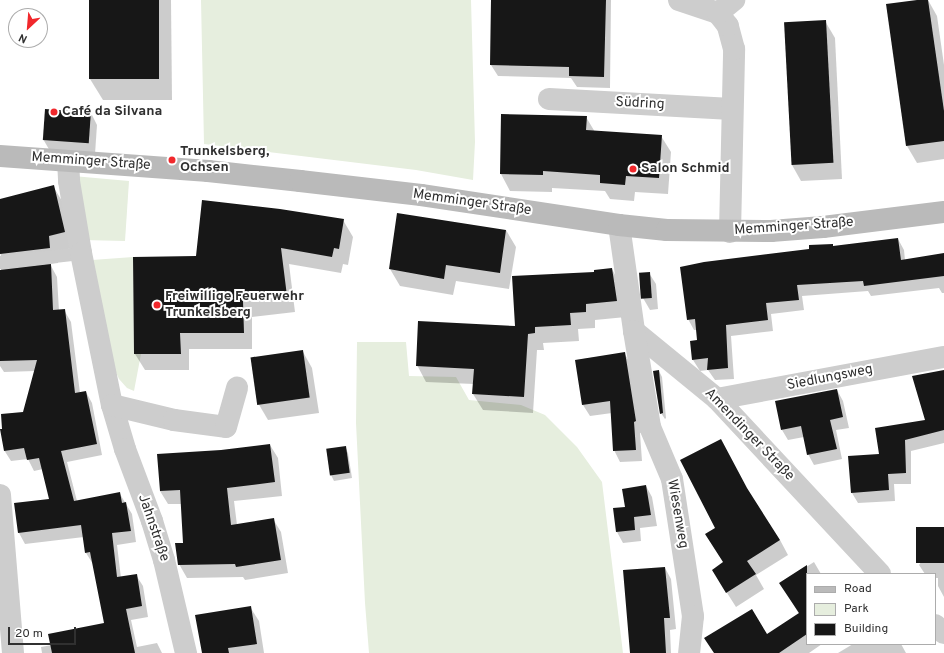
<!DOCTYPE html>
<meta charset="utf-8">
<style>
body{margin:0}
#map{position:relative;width:944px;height:653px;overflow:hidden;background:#fff;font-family:Overpass,sans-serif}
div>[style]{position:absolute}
.green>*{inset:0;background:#e6eede}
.shadow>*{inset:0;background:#0003}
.building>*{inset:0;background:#171717;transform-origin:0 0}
.lane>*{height:13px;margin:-6.5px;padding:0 6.5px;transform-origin:6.5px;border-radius:6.5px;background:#cdcdcd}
.street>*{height:22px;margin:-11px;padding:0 11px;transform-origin:11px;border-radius:11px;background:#cdcdcd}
.secondary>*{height:22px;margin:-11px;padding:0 11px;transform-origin:11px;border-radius:11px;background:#bababa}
.dots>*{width:11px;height:11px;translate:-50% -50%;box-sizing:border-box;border:2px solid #fff;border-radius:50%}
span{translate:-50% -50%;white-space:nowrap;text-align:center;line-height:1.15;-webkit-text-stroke:4px #fff;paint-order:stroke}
.street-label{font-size:14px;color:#303030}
.poi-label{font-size:14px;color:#303030;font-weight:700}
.left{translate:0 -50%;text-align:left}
.legend{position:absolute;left:806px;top:573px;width:130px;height:72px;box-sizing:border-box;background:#fff;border:1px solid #acacac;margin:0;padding:5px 7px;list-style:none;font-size:12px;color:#303030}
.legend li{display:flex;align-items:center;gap:8px;height:20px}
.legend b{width:20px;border:1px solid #acacac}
.north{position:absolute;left:8px;top:8px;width:40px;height:40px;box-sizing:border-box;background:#fff;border:1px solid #acacac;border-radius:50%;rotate:206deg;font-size:11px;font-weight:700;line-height:16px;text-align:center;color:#303030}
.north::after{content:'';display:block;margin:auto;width:14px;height:18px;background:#f1282c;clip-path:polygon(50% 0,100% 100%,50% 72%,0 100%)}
.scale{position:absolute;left:8px;top:627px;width:68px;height:18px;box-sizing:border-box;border:2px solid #303030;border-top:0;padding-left:5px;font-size:12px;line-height:14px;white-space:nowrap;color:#303030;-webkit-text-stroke:3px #fff;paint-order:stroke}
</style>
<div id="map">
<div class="green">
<i style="clip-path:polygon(201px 0,471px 0,475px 142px,473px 180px,416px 170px,204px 144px)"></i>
<i style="clip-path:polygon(73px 176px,129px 181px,125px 241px,82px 240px)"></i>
<i style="clip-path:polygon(133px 257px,134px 354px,141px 354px,134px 391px,127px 388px,119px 379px,113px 366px,92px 260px)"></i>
<i style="clip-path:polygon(357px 342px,406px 342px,409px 376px,456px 377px,469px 400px,521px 405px,545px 415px,577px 447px,602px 482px,623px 653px,369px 653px,365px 603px,356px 423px)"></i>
</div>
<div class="shadow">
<i style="clip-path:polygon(90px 0,171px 0,172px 100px,103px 100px,90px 79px)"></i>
<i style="clip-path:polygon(492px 0,611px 0,610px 88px,577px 87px,571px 78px,498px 76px,491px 65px)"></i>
<i style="clip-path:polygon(928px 0,937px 16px,944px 65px,944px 159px,917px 163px,907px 146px,887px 5px)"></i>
<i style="clip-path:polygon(825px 21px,835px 38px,842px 179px,801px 181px,792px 165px)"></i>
<i style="clip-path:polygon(91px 113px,97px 125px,95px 154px,50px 151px,43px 139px)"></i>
<i style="clip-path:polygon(586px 117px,595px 132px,661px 136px,671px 152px,668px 194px,635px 192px,634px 201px,610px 199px,605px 191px,552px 188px,552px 192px,510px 191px,501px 174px)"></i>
<i style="clip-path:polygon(53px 186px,62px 201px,73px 248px,58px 251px,58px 263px,50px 264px,57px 277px,59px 311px,64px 310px,71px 322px,80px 393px,86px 392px,92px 403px,102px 455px,67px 462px,77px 501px,120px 494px,132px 514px,136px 542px,117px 545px,121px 578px,136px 575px,143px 586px,148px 617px,131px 620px,137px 647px,157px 643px,162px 653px,42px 653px,41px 647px,52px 645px,105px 624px,93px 564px,86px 553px,84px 537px,25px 544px,19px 533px,15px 504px,50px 500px,43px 469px,34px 471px,28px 459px,11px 461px,4px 450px,24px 412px,35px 371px,4px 372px,0 366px,0 271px,1px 271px,0 200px)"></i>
<i style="clip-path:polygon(343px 220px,353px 237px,348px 265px,343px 264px,341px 273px,289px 264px,295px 312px,252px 317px,252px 349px,189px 349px,189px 370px,145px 370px,135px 354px,196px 257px)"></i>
<i style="clip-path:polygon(506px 230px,516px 247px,509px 289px,456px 281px,453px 295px,400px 286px,390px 269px)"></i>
<i style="clip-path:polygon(898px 239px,904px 250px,905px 260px,944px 254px,944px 293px,942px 293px,939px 288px,871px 296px,868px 291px,802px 296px,804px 310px,771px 314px,773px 331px,731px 336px,734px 379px,715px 380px,708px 370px,700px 371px,693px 360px,691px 342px,698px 341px,697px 330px,694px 330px,688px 319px,833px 247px)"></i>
<i style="clip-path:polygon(612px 269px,621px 286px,626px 317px,595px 320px,595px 328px,578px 329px,579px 341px,543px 343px,544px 350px,537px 350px,533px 413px,483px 410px,473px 394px,474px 384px,426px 382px,417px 365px,516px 327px,595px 273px)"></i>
<i style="clip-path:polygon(649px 273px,656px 284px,658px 309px,650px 310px,643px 298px)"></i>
<i style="clip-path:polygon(303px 352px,312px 368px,319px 413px,268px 420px,258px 403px)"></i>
<i style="clip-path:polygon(624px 353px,631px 364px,642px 432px,640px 433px,642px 461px,620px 462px,614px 450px,612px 413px,590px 416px,583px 405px,576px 360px)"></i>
<i style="clip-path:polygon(659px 371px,662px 377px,666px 418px,665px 419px,661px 413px)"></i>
<i style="clip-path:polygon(944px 371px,944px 443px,911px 451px,911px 484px,894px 484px,895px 501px,858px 503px,852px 493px,881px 455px,926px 421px)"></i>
<i style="clip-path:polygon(837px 390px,843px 401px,849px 428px,836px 430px,842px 459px,814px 465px,808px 454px,804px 437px,788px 440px,782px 430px)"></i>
<i style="clip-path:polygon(270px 445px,278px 458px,282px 496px,234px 501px,237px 525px,273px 519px,281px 532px,288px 573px,245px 580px,243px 577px,187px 578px,179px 564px,184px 544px,182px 504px,168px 504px,160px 491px,221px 451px)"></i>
<i style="clip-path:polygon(345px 447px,348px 453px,352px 478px,334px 481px,331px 475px)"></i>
<i style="clip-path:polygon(646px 486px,652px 497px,657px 526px,640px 528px,641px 541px,623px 543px,617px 532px,626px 508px)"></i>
<i style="clip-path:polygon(716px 528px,780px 540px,788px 555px,756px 575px,764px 589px,736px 607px,722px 585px,724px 563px,706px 534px)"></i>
<i style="clip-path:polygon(944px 528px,944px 597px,938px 586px,938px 578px,935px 578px,935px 574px,925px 574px,919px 565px)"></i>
<i style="clip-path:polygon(814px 562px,821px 574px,807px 574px,807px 644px,822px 644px,809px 653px,714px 653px,767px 636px,799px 614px,781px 583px)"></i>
<i style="clip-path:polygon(665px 568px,671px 579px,676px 629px,670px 630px,671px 653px,630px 653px)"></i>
<i style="clip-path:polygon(250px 607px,259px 621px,264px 653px,203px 653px)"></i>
<i style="clip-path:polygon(853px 644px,901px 644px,906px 653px,838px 653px)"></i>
</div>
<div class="building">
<i style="left:89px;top:0;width:70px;height:79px"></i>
<i style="clip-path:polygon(491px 0,606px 0,604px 77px,569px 76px,569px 67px,490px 65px)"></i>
<i style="clip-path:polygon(917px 0,928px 0,944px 111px,944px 141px,906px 146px,886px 4px)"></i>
<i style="left:826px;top:20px;width:143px;height:42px;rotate:87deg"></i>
<i style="left:45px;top:109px;width:46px;height:31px;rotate:4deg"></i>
<i style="clip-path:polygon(501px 114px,587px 116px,586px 130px,662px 135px,659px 178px,626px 176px,625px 185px,600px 183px,600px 175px,543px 171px,543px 175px,500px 174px)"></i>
<i style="clip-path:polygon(54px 185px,65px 232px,49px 236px,50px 248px,0 254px,0 199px)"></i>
<i style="clip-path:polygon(202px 200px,280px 209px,344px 219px,339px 249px,334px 248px,332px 257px,281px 248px,287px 296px,243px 301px,244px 333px,180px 333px,181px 354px,134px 354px,133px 257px,196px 256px)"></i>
<i style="clip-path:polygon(397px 213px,506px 230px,500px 273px,446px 265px,444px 279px,389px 269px)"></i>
<i style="clip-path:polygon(898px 238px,901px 260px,944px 253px,944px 276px,864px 286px,863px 281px,797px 285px,799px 300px,766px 303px,768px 320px,726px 325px,728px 368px,707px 370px,708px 358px,692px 360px,690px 341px,697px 340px,695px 319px,687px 320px,680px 267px,704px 262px,809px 249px,809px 245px,833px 244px,833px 246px)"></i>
<i style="clip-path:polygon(51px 264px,53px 310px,65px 309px,75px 393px,86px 391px,97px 444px,61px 451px,74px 501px,120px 492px,122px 503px,126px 502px,131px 531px,112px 533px,117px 577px,137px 574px,142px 606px,126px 609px,135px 653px,52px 653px,48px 634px,104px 623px,90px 552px,85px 553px,81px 525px,18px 533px,14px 503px,49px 499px,39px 458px,27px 460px,24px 448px,4px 451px,0 429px,2px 429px,1px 414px,23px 412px,37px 360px,0 361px,0 270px)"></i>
<i style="clip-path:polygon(612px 268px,617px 301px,586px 304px,586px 312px,570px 313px,571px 325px,535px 327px,535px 333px,528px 334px,524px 397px,472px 394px,474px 369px,416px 366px,418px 321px,515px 326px,512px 276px,594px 272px,594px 270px)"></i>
<i style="left:650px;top:272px;width:26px;height:11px;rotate:86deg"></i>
<i style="left:303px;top:350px;width:48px;height:53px;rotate:82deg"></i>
<i style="clip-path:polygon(625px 352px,636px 421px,634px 422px,636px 450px,613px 451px,610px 401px,582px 405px,575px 360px)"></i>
<i style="clip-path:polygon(659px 370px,663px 413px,660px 414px,653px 371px)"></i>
<i style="clip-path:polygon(944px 370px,944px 430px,905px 440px,906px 473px,888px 474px,889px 490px,851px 493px,848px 456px,879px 454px,875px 428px,925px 420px,912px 376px)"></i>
<i style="clip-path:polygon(837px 389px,843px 417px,830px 420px,837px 449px,807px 455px,801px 426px,781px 430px,775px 401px)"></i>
<i style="clip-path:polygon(721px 439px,747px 488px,780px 540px,747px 561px,756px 574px,726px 593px,712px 570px,723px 562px,705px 534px,715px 528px,680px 460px)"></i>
<i style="clip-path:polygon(270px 444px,275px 482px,227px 488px,231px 525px,274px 518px,281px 560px,236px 567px,235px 564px,178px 565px,175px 543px,183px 543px,180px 490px,160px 491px,157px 454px,221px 450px)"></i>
<i style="left:346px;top:446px;width:27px;height:20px;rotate:82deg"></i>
<i style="clip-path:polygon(646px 485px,651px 515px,634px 517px,635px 530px,616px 532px,613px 508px,625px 507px,622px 489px)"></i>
<i style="left:944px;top:527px;width:36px;height:28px;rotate:90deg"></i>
<i style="clip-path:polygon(807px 565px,807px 634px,779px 653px,714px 653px,704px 638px,752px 609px,767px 634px,799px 613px,779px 583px)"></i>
<i style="clip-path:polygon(665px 567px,670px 618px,664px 618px,666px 653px,630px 653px,623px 570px)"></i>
<i style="clip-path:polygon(251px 606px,257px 644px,228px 648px,229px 653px,202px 653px,195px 615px)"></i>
</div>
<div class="lane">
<i style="left:0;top:262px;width:81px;rotate:-6.3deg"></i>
</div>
<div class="street">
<i style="left:679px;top:0;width:41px;rotate:18.4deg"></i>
<i style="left:549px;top:99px;width:183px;rotate:3.1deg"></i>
<i style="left:68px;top:160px;width:21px;rotate:87deg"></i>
<i style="left:69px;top:181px;width:73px;rotate:80.5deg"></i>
<i style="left:81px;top:253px;width:155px;rotate:78.5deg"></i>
<i style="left:112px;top:405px;width:46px;rotate:73.5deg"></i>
<i style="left:125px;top:449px;width:77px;rotate:69.4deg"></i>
<i style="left:152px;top:521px;width:41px;rotate:72.9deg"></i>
<i style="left:164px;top:560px;width:96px;rotate:76.7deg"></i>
<i style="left:619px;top:225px;width:107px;rotate:81.9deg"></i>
<i style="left:634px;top:331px;width:107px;rotate:39.3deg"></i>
<i style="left:717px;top:399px;width:239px;rotate:47deg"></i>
<i style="left:730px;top:232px;width:183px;rotate:-88.7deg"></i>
<i style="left:734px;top:49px;width:24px;rotate:-105deg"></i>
<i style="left:728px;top:26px;width:16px;rotate:-128deg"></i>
<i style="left:718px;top:13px;width:21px;rotate:-39deg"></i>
<i style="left:634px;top:331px;width:97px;rotate:80.5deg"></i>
<i style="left:650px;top:427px;width:56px;rotate:67.1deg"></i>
<i style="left:672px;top:479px;width:139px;rotate:81.3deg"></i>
<i style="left:693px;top:616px;width:37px;rotate:96deg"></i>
<i style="left:717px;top:399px;width:230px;rotate:-10.5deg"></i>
<i style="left:112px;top:405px;width:64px;rotate:13.6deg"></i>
<i style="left:174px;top:420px;width:52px;rotate:7.7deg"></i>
<i style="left:226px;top:427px;width:41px;rotate:-74.2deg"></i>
<i style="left:0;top:495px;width:159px;rotate:85.3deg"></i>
<i style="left:935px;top:625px;width:12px;rotate:42deg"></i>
</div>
<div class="secondary">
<i style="left:0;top:156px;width:209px;rotate:4.1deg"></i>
<i style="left:208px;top:171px;width:93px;rotate:6.2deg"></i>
<i style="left:300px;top:181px;width:122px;rotate:6.6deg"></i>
<i style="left:421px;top:195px;width:200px;rotate:8.6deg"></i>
<i style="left:619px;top:225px;width:48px;rotate:5.9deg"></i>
<i style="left:667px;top:230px;width:104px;rotate:0.6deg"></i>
<i style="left:771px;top:231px;width:52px;rotate:-4.4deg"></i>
<i style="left:823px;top:227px;width:122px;rotate:-7.1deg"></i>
</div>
<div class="dots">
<i style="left:54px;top:112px;background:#f1282c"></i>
<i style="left:172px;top:160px;background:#f1282c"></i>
<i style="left:633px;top:169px;background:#f1282c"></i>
<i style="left:157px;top:305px;background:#f1282c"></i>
</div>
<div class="street-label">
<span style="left:640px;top:104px;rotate:3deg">Südring</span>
<span style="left:91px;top:162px;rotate:4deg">Memminger Straße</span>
<span style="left:472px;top:203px;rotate:8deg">Memminger Straße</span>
<span style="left:794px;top:227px;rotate:-4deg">Memminger Straße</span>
<span style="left:830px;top:378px;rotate:-11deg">Siedlungsweg</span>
<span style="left:749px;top:435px;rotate:46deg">Amendinger Straße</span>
<span style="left:677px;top:514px;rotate:80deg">Wiesenweg</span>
<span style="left:153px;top:528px;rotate:71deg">Jahnstraße</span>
</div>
<div class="poi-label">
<span class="left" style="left:62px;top:112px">Café da Silvana</span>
<span class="left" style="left:180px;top:160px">Trunkelsberg,<br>Ochsen</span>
<span class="left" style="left:641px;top:169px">Salon Schmid</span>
<span class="left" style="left:165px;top:305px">Freiwillige Feuerwehr<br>Trunkelsberg</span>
</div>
<ul class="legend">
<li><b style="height:5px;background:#bababa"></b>Road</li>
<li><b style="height:11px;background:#e6eede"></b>Park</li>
<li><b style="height:11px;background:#171717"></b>Building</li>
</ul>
<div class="north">N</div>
<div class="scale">20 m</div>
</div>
